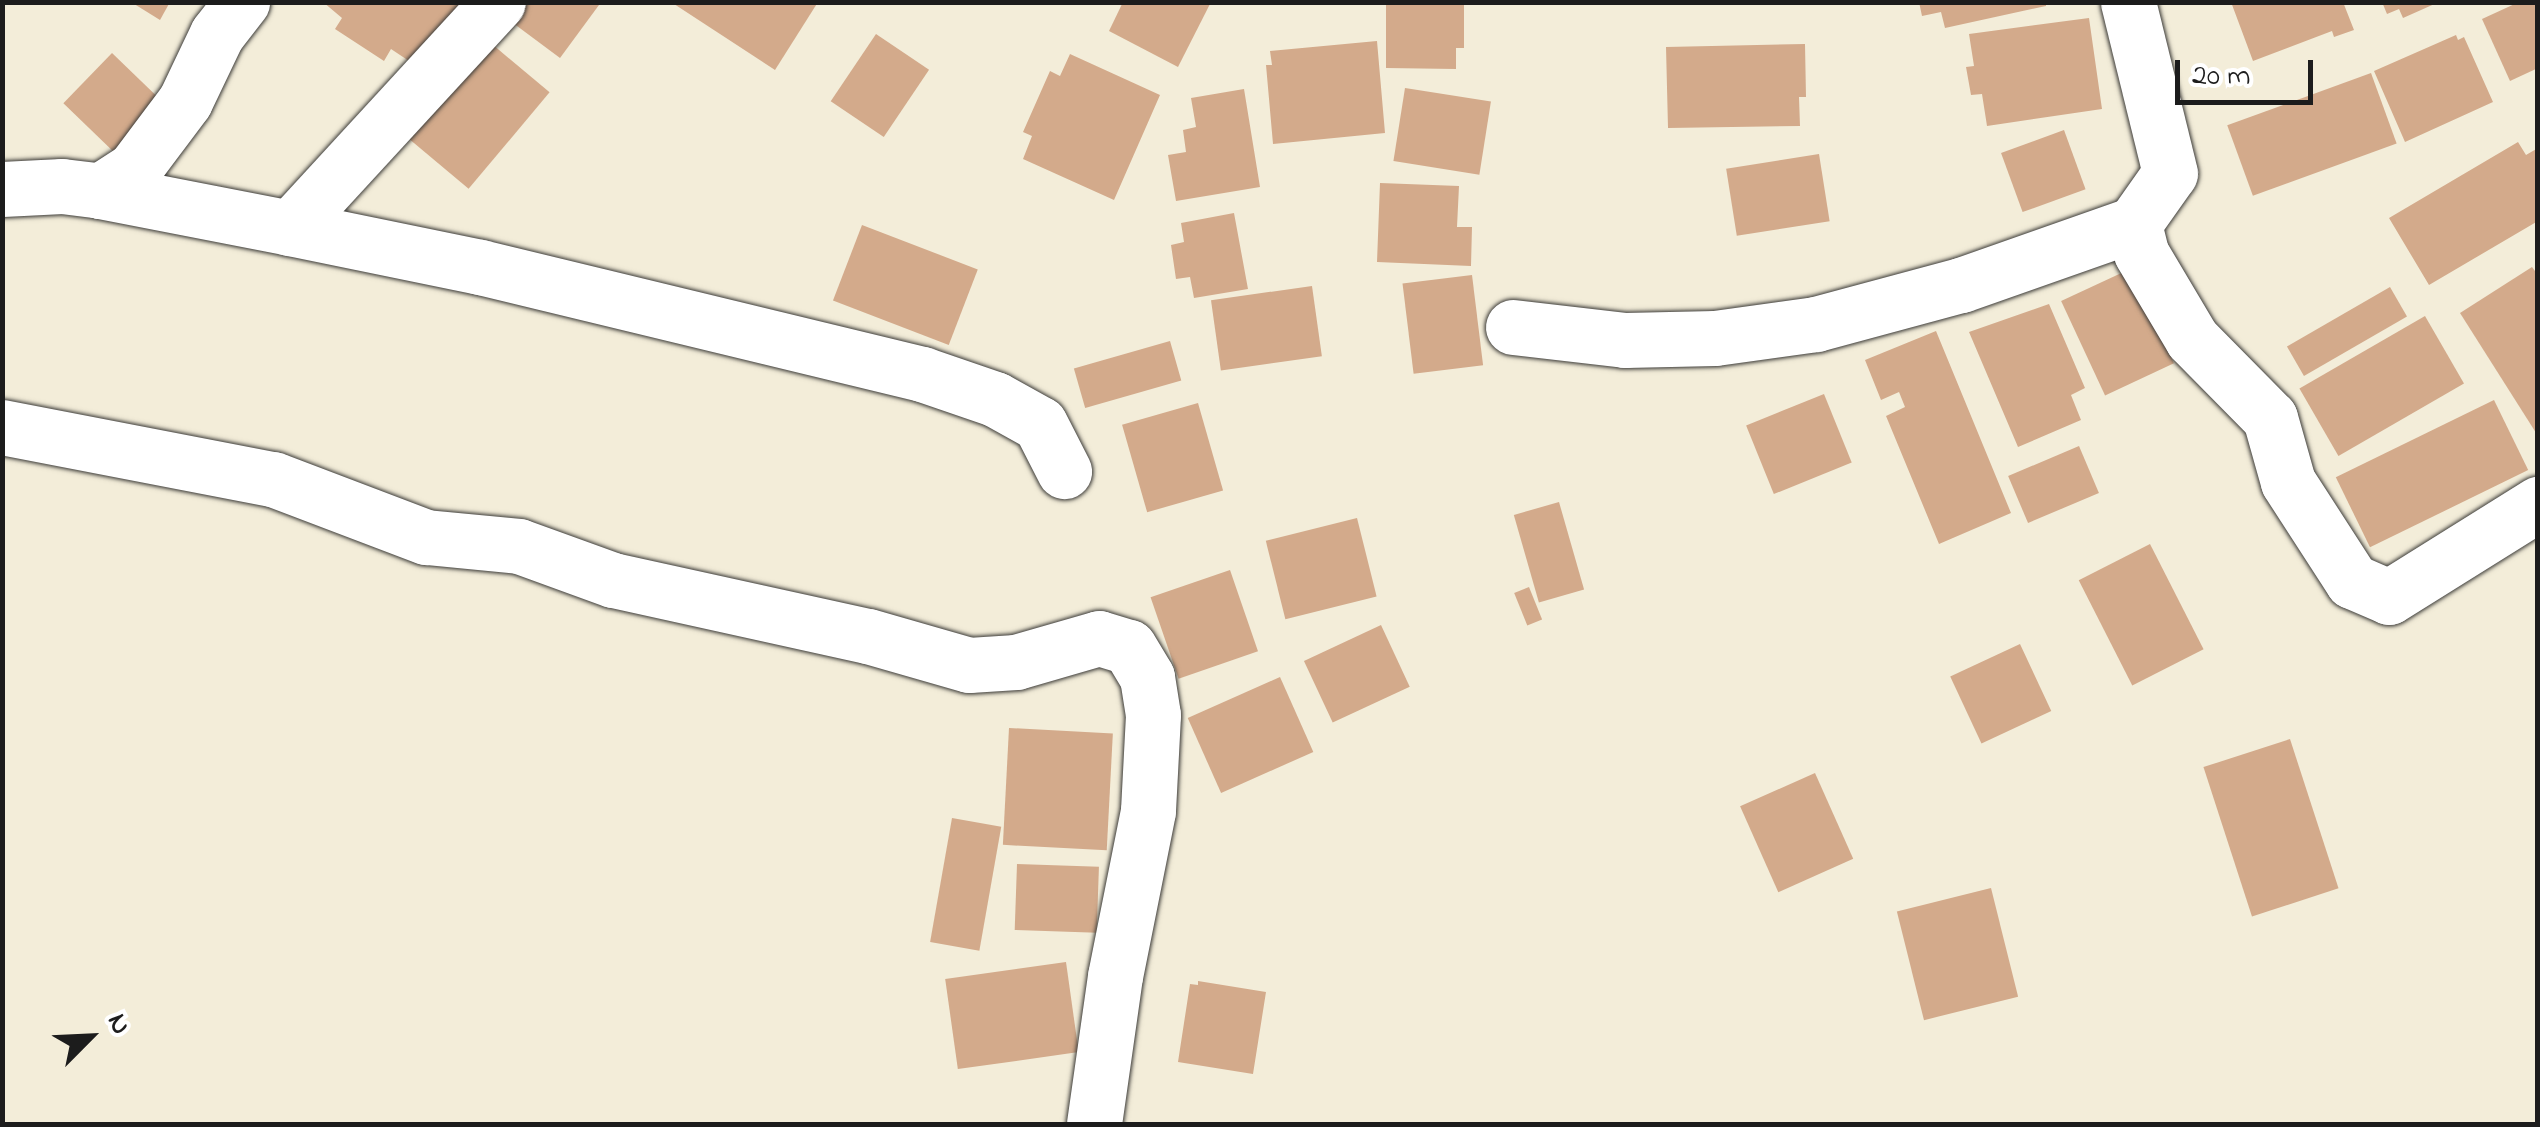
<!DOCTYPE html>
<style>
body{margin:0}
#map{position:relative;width:2540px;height:1127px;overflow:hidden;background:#f3edd9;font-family:"Indie Flower",sans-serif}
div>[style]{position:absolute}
.building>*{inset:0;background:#d3aa8b;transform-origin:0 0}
.roads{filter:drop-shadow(0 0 2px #3c3b38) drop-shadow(0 0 2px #3c3b38)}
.minor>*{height:55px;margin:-27.5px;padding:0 27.5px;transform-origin:27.5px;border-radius:27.5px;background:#fff}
span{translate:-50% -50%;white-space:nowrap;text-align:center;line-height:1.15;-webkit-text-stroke:8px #fff;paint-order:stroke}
.frame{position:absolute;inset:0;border:5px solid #1c1c1c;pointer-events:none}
.north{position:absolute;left:40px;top:987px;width:100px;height:100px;-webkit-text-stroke:8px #fff;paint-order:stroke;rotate:66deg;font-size:28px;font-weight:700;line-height:40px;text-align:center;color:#1c1c1c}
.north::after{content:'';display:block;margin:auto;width:35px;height:45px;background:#1c1c1c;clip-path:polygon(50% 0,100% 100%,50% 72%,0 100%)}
.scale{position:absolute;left:2175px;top:60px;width:138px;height:45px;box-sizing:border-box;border:5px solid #1c1c1c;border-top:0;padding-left:12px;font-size:30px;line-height:35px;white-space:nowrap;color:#1c1c1c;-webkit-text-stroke:8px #fff;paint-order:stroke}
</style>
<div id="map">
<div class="building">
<i style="clip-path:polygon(131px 2px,170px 2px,160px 20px)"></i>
<i style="clip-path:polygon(323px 2px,467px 2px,424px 71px,391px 49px,384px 61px,335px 29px,342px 18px)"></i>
<i style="clip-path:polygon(529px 2px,596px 2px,599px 5px,560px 58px,513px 23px)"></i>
<i style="clip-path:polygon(671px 2px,818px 2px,775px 70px)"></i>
<i style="clip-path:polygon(1123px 2px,1211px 2px,1178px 67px,1109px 31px)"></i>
<i style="clip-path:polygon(1386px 2px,1464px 2px,1464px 48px,1456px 48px,1456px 69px,1386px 68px)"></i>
<i style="clip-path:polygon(1919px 2px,2046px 2px,2046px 6px,1945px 28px,1941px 12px,1922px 16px)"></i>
<i style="clip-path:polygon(2231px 2px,2343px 2px,2354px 30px,2334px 37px,2332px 31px,2253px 61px)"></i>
<i style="clip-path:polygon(2382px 2px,2439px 2px,2403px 18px,2399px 9px,2387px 14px)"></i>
<i style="clip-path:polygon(2519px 2px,2538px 2px,2538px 68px,2510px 81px,2482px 19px)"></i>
<i style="clip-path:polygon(2089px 18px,2102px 109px,1987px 126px,1982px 94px,1971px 95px,1966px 67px,1974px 66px,1969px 34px)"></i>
<i style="left:876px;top:34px;width:64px;height:81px;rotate:34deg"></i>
<i style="clip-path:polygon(2456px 35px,2458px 40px,2464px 37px,2493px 102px,2405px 142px,2374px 71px)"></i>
<i style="left:486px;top:39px;width:83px;height:126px;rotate:40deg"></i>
<i style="clip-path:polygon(1377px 41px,1385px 133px,1273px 144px,1266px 65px,1272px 65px,1270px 51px)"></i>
<i style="clip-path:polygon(1805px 44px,1806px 97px,1799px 97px,1800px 126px,1668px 128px,1666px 47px)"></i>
<i style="left:112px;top:53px;width:72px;height:70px;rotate:44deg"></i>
<i style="clip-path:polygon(1070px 54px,1160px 95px,1114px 200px,1023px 159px,1032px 136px,1023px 132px,1050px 71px,1060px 76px)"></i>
<i style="left:2371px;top:73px;width:75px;height:153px;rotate:70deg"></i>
<i style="left:1405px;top:88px;width:87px;height:74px;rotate:9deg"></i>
<i style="clip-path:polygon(1244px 89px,1260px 187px,1176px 201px,1168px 155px,1186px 152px,1183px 130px,1196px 127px,1191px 98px)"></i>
<i style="left:2064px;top:130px;width:63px;height:67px;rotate:70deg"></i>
<i style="clip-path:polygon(2518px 142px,2526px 155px,2538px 148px,2538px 221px,2429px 285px,2389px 218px)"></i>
<i style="left:1819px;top:154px;width:68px;height:94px;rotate:81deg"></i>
<i style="clip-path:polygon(1380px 183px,1459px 186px,1457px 227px,1472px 227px,1471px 266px,1377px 262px)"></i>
<i style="clip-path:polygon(1234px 213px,1248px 289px,1194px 298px,1190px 277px,1176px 279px,1171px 245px,1184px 242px,1181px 223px)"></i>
<i style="left:862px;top:225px;width:124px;height:81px;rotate:21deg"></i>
<i style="clip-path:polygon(2532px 267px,2538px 275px,2538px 436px,2460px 313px)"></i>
<i style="left:2130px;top:269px;width:104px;height:76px;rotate:65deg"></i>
<i style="left:1472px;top:275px;width:91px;height:70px;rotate:83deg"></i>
<i style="left:1312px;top:286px;width:71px;height:102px;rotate:82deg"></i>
<i style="left:2390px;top:287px;width:34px;height:119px;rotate:60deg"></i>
<i style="clip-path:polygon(2049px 304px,2085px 388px,2071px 395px,2081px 420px,2018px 447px,1969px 332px)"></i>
<i style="left:2425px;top:316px;width:78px;height:145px;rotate:60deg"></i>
<i style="clip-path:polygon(1936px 331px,2011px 513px,1939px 544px,1886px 416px,1905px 407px,1899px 392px,1881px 400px,1865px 360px)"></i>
<i style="left:1170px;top:341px;width:41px;height:100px;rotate:74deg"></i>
<i style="left:1824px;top:394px;width:74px;height:84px;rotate:68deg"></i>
<i style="left:2494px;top:400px;width:78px;height:176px;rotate:64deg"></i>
<i style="left:1198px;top:403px;width:91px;height:79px;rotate:74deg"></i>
<i style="left:2079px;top:446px;width:51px;height:77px;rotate:67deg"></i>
<i style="left:1559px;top:502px;width:91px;height:47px;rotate:74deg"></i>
<i style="left:1357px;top:518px;width:81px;height:94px;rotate:76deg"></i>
<i style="left:2150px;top:544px;width:118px;height:80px;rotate:63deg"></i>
<i style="left:1230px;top:570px;width:86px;height:84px;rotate:71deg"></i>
<i style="left:1529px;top:587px;width:35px;height:16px;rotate:68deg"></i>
<i style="left:1381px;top:625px;width:68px;height:85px;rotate:65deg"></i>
<i style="left:2020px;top:644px;width:74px;height:77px;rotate:65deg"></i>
<i style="left:1280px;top:677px;width:82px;height:101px;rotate:66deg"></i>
<i style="left:1009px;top:728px;width:104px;height:117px;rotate:3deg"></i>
<i style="left:2290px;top:739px;width:157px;height:91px;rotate:72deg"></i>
<i style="left:1815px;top:773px;width:94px;height:82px;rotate:66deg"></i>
<i style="left:952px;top:818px;width:50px;height:126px;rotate:10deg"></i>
<i style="left:1017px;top:864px;width:82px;height:66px;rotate:2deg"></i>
<i style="left:1991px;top:888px;width:112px;height:97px;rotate:76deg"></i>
<i style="left:1066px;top:962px;width:91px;height:122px;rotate:82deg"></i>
<i style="clip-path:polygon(1198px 981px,1266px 992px,1253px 1074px,1178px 1062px,1190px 984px,1198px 985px)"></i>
</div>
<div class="roads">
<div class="minor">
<i style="left:2px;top:189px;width:60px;rotate:-2.9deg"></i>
<i style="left:62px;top:186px;width:38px;rotate:7deg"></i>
<i style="left:100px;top:191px;width:194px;rotate:11deg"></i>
<i style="left:290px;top:228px;width:194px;rotate:11.6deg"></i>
<i style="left:480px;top:267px;width:455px;rotate:13.6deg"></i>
<i style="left:922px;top:374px;width:77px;rotate:18.9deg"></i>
<i style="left:995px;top:399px;width:51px;rotate:29.1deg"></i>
<i style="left:1040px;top:424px;width:53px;rotate:62.9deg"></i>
<i style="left:100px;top:191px;width:40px;rotate:-32.9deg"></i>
<i style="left:134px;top:169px;width:85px;rotate:-53.1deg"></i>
<i style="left:185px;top:101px;width:74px;rotate:-64.5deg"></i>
<i style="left:217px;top:34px;width:41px;rotate:-52deg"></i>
<i style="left:2134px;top:224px;width:30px;rotate:76deg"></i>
<i style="left:2141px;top:253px;width:100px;rotate:59.3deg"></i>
<i style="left:2192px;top:339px;width:111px;rotate:45.4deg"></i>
<i style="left:2270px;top:418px;width:66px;rotate:74.3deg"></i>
<i style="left:2288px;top:482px;width:118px;rotate:57.1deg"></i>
<i style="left:2352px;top:581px;width:40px;rotate:23.4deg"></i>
<i style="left:2389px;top:597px;width:176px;rotate:-32deg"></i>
<i style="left:290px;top:228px;width:307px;rotate:-47.4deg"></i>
<i style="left:1513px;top:327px;width:113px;rotate:6.6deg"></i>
<i style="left:1625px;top:340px;width:90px;rotate:-1.3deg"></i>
<i style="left:1715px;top:338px;width:102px;rotate:-7.9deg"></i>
<i style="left:1816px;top:324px;width:150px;rotate:-15.1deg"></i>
<i style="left:1961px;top:285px;width:183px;rotate:-19.4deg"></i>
<i style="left:2134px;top:224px;width:62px;rotate:-54.8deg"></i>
<i style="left:2170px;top:173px;width:176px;rotate:-103.8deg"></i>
<i style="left:2px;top:427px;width:276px;rotate:10.9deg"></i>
<i style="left:273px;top:479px;width:164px;rotate:20.8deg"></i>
<i style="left:426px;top:537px;width:93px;rotate:5.5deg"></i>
<i style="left:519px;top:546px;width:100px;rotate:19.9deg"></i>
<i style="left:613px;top:580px;width:261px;rotate:12.4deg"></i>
<i style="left:868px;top:636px;width:105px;rotate:16deg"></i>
<i style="left:969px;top:665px;width:47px;rotate:-3.7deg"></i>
<i style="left:1016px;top:662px;width:86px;rotate:-16.1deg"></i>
<i style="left:1099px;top:638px;width:31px;rotate:17deg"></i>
<i style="left:1129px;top:647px;width:35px;rotate:59deg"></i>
<i style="left:1147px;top:677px;width:38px;rotate:81deg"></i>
<i style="left:1153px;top:715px;width:96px;rotate:93deg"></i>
<i style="left:1148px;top:811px;width:168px;rotate:101.3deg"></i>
<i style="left:1115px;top:976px;width:149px;rotate:98.1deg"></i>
</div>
</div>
<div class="frame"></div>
<div class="north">N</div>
<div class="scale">20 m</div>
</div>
